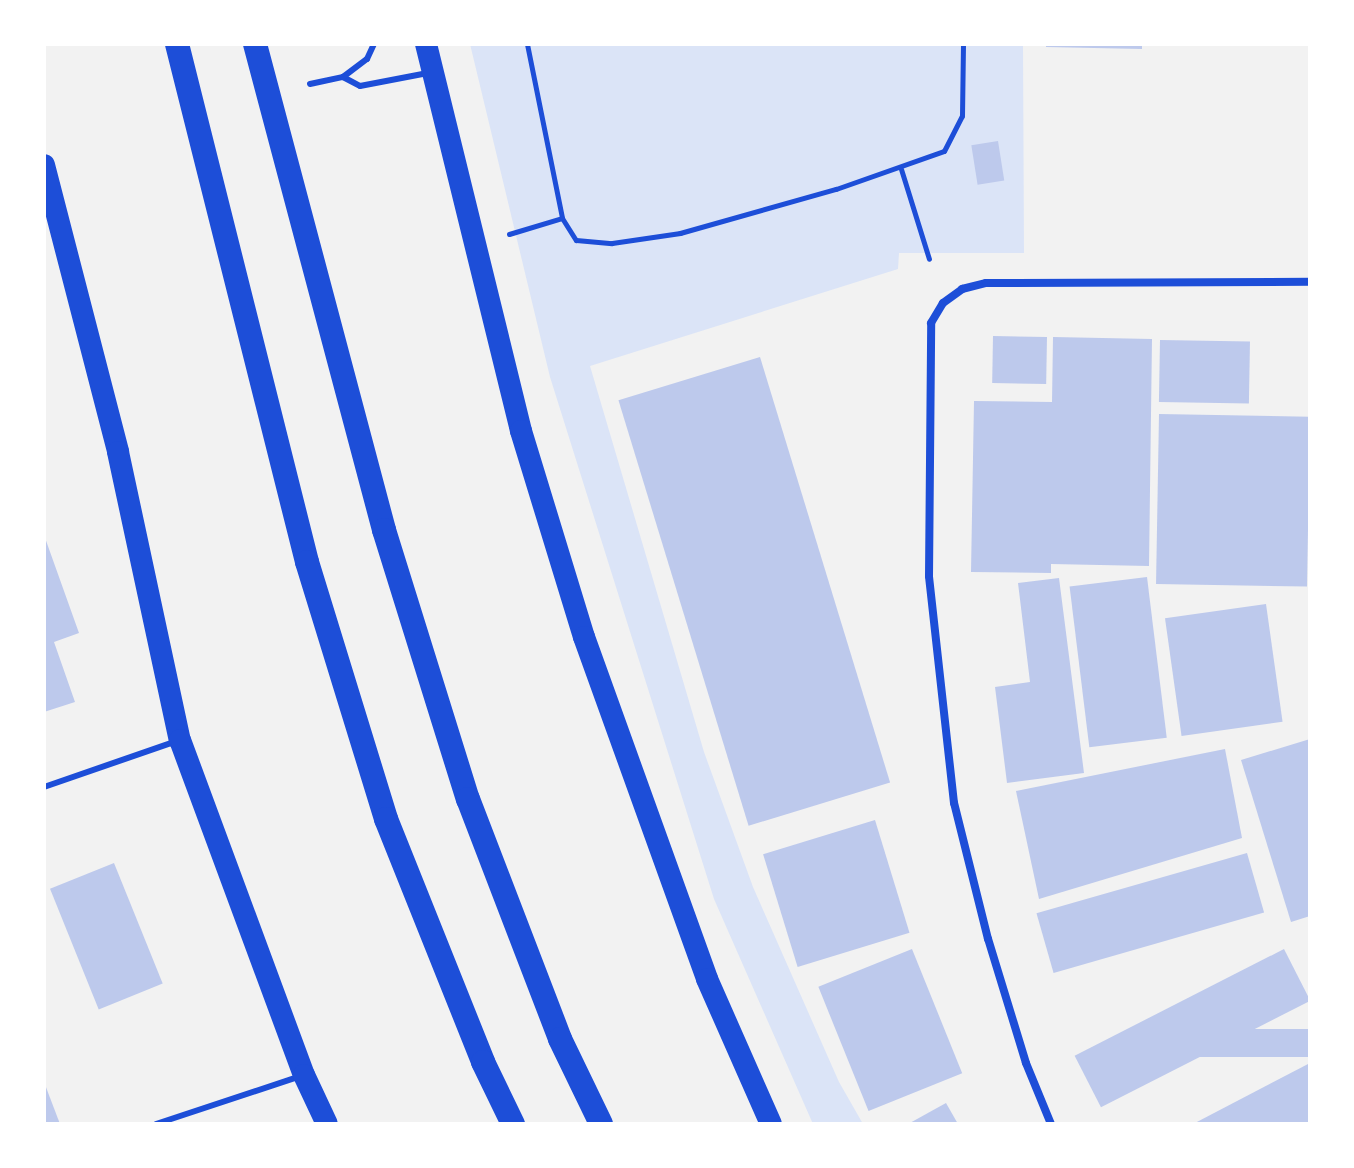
<!DOCTYPE html>
<style>
body{margin:0}
#map{position:relative;width:1354px;height:1168px;overflow:hidden;background:#f2f2f2;font-family:Spectral,serif}
div>[style]{position:absolute}
.green>*{inset:0;background:#dbe4f7}
.building>*{inset:0;background:#bdc9ec;transform-origin:0 0}
.path>*{height:5px;margin:-2.5px;padding:0 2.5px;transform-origin:2.5px;border-radius:2.5px;background:#1d4ed8}
.service>*{height:6px;margin:-3px;padding:0 3px;transform-origin:3px;border-radius:3px;background:#1d4ed8}
.minor>*{height:8px;margin:-4px;padding:0 4px;transform-origin:4px;border-radius:4px;background:#1d4ed8}
.trunk>*{height:22px;margin:-11px;padding:0 11px;transform-origin:11px;border-radius:11px;background:#1d4ed8}
.motorway>*{height:24px;margin:-12px;padding:0 12px;transform-origin:12px;border-radius:12px;background:#1d4ed8}
span{translate:-50% -50%;white-space:nowrap;text-align:center;line-height:1.15;-webkit-text-stroke:8px #fff;paint-order:stroke}
.frame{position:absolute;inset:0;border:46px solid #fff;pointer-events:none}
</style>
<div id="map">
<div class="green">
<i style="clip-path:polygon(470px 44px,1023px 44px,1024px 253px,899px 253px,898px 269px,590px 366px,704px 752px,753px 887px,839px 1082px,863px 1124px,813px 1124px,714px 899px,550px 377px)"></i>
</div>
<div class="building">
<i style="clip-path:polygon(1046px 44px,1142px 44px,1142px 49px,1046px 47px)"></i>
<i style="left:998px;top:141px;width:40px;height:27px;rotate:81deg"></i>
<i style="left:993px;top:336px;width:54px;height:47px;rotate:1deg"></i>
<i style="clip-path:polygon(1053px 337px,1152px 339px,1149px 566px,1051px 564px,1051px 573px,971px 572px,974px 401px,1052px 402px)"></i>
<i style="left:1160px;top:340px;width:90px;height:62px;rotate:1deg"></i>
<i style="left:760px;top:357px;width:445px;height:148px;rotate:73deg"></i>
<i style="left:1159px;top:414px;width:151px;height:170px;rotate:1deg"></i>
<i style="clip-path:polygon(44px 535px,79px 633px,54px 642px,75px 702px,44px 712px)"></i>
<i style="left:1147px;top:577px;width:162px;height:78px;rotate:83deg"></i>
<i style="clip-path:polygon(1059px 578px,1084px 773px,1007px 783px,995px 687px,1030px 682px,1018px 583px)"></i>
<i style="left:1266px;top:604px;width:119px;height:102px;rotate:82deg"></i>
<i style="clip-path:polygon(1310px 739px,1310px 916px,1291px 922px,1241px 760px)"></i>
<i style="clip-path:polygon(1225px 749px,1242px 838px,1039px 899px,1016px 791px)"></i>
<i style="left:875px;top:820px;width:118px;height:117px;rotate:73deg"></i>
<i style="left:1247px;top:853px;width:62px;height:219px;rotate:74deg"></i>
<i style="left:114px;top:863px;width:130px;height:69px;rotate:68deg"></i>
<i style="left:912px;top:949px;width:134px;height:101px;rotate:68deg"></i>
<i style="left:1284px;top:949px;width:58px;height:235px;rotate:63deg"></i>
<i style="left:1310px;top:1029px;width:28px;height:156px;rotate:90deg"></i>
<i style="clip-path:polygon(1310px 1063px,1310px 1124px,1193px 1124px)"></i>
<i style="clip-path:polygon(44px 1082px,60px 1124px,44px 1124px)"></i>
<i style="clip-path:polygon(946px 1103px,958px 1124px,908px 1124px)"></i>
</div>
<div class="path">
<i style="left:527px;top:44px;width:177px;rotate:78.6deg"></i>
<i style="left:562px;top:218px;width:26px;rotate:58deg"></i>
<i style="left:576px;top:240px;width:36px;rotate:5deg"></i>
<i style="left:612px;top:243px;width:69px;rotate:-8.4deg"></i>
<i style="left:680px;top:233px;width:162px;rotate:-15.8deg"></i>
<i style="left:836px;top:189px;width:114px;rotate:-19.4deg"></i>
<i style="left:944px;top:151px;width:39px;rotate:-63deg"></i>
<i style="left:962px;top:116px;width:72px;rotate:-89.2deg"></i>
<i style="left:901px;top:169px;width:94px;rotate:72.7deg"></i>
<i style="left:509px;top:234px;width:55px;rotate:-16.8deg"></i>
</div>
<div class="service">
<i style="left:343px;top:77px;width:19px;rotate:28deg"></i>
<i style="left:360px;top:86px;width:69px;rotate:-10.8deg"></i>
<i style="left:310px;top:84px;width:34px;rotate:-12deg"></i>
<i style="left:343px;top:77px;width:30px;rotate:-37deg"></i>
<i style="left:367px;top:59px;width:17px;rotate:-65deg"></i>
<i style="left:44px;top:787px;width:141px;rotate:-19.1deg"></i>
<i style="left:156px;top:1124px;width:153px;rotate:-18.3deg"></i>
</div>
<div class="minor">
<i style="left:1051px;top:1124px;width:66px;rotate:-112.3deg"></i>
<i style="left:1026px;top:1063px;width:130px;rotate:-107deg"></i>
<i style="left:988px;top:939px;width:140px;rotate:-104deg"></i>
<i style="left:954px;top:803px;width:228px;rotate:-96.3deg"></i>
<i style="left:929px;top:576px;width:253px;rotate:-89.5deg"></i>
<i style="left:931px;top:323px;width:23px;rotate:-59deg"></i>
<i style="left:943px;top:303px;width:24px;rotate:-36deg"></i>
<i style="left:962px;top:289px;width:25px;rotate:-14deg"></i>
<i style="left:986px;top:283px;width:324px;rotate:-0.2deg"></i>
</div>
<div class="trunk">
<i style="left:426px;top:44px;width:398px;rotate:76.2deg"></i>
<i style="left:521px;top:431px;width:215px;rotate:73deg"></i>
<i style="left:584px;top:637px;width:363px;rotate:70.2deg"></i>
<i style="left:707px;top:979px;width:158px;rotate:66.2deg"></i>
<i style="left:44px;top:165px;width:296px;rotate:75.5deg"></i>
<i style="left:118px;top:452px;width:295px;rotate:77.9deg"></i>
<i style="left:180px;top:740px;width:357px;rotate:69.7deg"></i>
<i style="left:304px;top:1075px;width:54px;rotate:64.9deg"></i>
</div>
<div class="motorway">
<i style="left:177px;top:44px;width:534px;rotate:75.91deg"></i>
<i style="left:307px;top:562px;width:269px;rotate:72.9deg"></i>
<i style="left:386px;top:819px;width:262px;rotate:68.2deg"></i>
<i style="left:483px;top:1062px;width:69px;rotate:64.2deg"></i>
<i style="left:255px;top:44px;width:503px;rotate:75.13deg"></i>
<i style="left:384px;top:530px;width:282px;rotate:72.7deg"></i>
<i style="left:468px;top:799px;width:257px;rotate:69deg"></i>
<i style="left:560px;top:1039px;width:94px;rotate:64.2deg"></i>
</div>
<div class="frame"></div>
</div>
